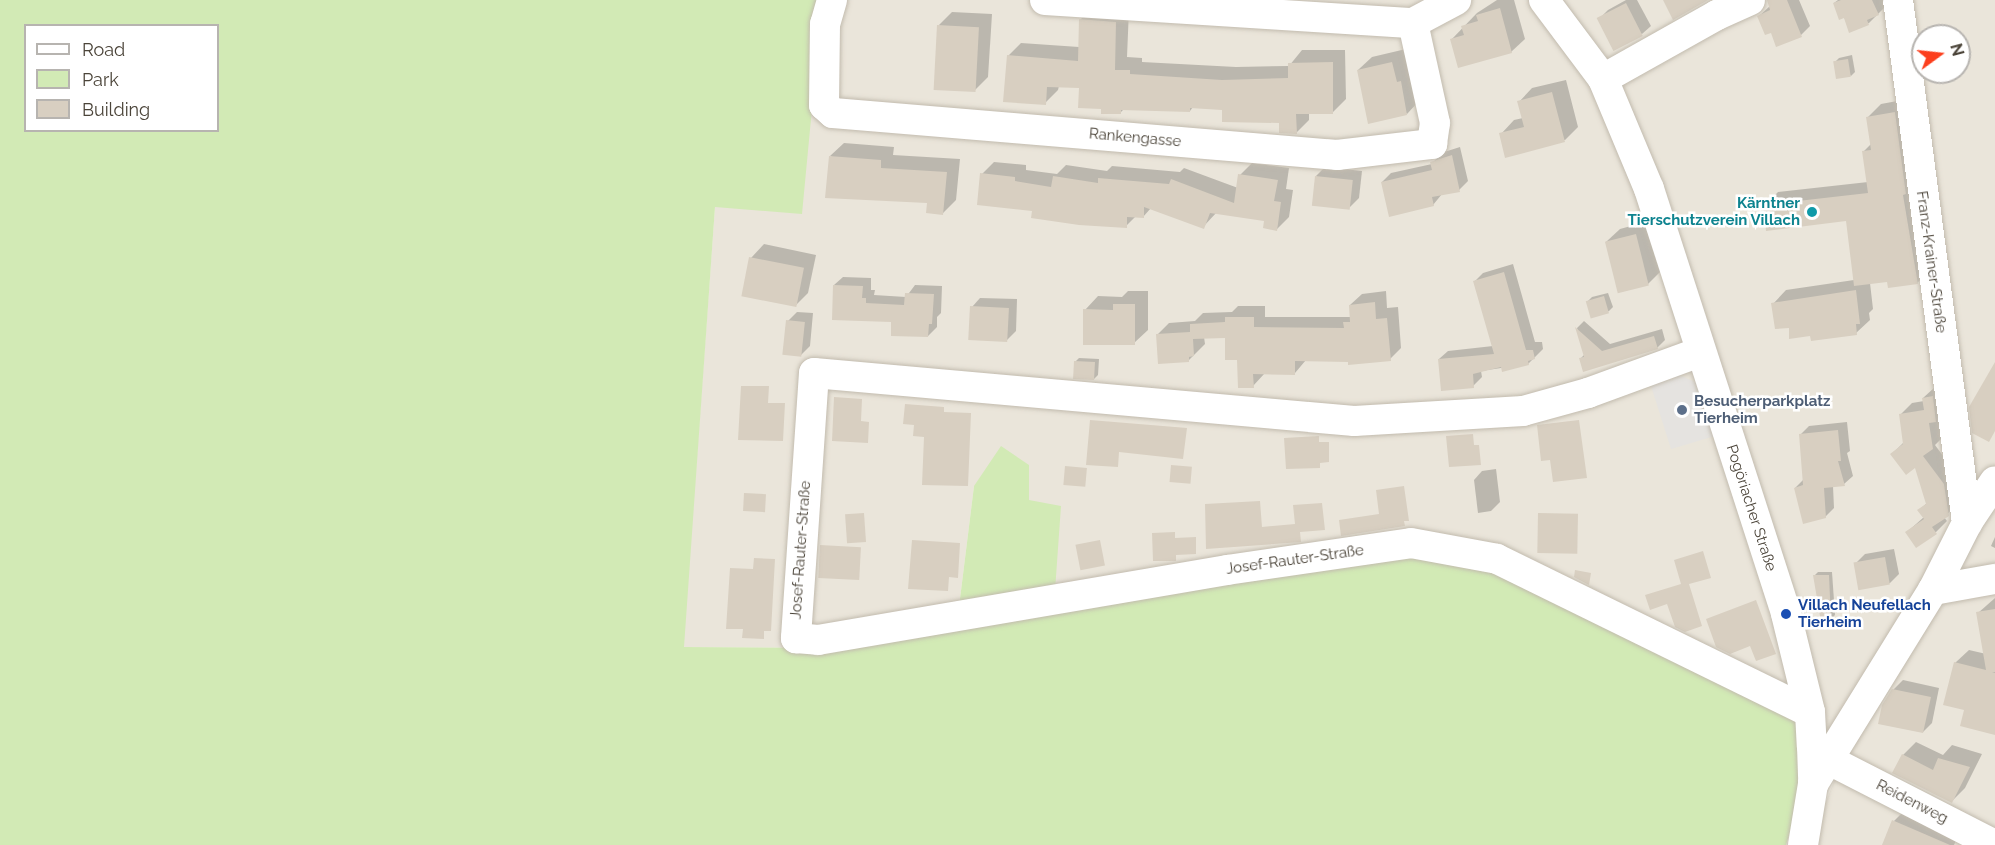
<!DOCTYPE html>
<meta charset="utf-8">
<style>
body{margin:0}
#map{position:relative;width:1995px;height:845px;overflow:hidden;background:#f6f3ec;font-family:Raleway,sans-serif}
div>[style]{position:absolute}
.residential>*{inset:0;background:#eae5da}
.green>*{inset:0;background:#d2eab5}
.parking>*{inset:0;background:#e5e3e0}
.shadow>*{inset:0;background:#0003}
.building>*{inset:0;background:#d8cfc1;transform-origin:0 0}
.roads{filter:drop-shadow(0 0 2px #c2bbae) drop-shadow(0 0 2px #c2bbae)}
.minor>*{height:30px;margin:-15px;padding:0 15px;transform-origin:15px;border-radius:15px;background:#fff}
.dots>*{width:16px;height:16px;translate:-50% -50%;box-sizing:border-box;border:3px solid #fff;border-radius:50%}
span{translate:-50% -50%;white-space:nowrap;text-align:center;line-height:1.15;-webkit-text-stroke:5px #fff;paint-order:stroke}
.street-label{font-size:15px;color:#4b4439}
.culture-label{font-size:15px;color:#0d838f;font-weight:700}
.right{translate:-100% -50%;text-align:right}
.service-label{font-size:15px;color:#4e5e75;font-weight:700}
.left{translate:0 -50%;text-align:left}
.transit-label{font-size:15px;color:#164399;font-weight:700}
.legend{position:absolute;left:24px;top:24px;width:195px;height:108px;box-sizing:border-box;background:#fff;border:2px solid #b7b4b0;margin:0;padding:8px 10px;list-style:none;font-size:18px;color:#4b4439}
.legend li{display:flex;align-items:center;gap:12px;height:30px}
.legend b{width:30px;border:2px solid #b7b4b0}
.north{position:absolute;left:1911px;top:24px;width:60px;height:60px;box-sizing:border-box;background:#fff;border:2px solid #b7b4b0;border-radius:50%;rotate:75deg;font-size:16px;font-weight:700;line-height:24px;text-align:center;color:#4b4439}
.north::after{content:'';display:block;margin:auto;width:21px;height:27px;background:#fc3f1d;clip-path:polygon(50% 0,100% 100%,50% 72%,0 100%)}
</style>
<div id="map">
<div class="residential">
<i style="clip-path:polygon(evenodd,817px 0,1995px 0,1995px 845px,1809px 845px,1836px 776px,1828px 730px,1517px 572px,1054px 606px,1029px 500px,974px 486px,957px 623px,824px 648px,683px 647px,715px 207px,817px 0,1923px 36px,1959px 36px,1959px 72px,1923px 72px,1923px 36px)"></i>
</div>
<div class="green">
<i style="clip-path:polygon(evenodd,0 0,817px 0,813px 98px,802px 214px,715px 207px,684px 647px,824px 648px,957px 623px,974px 486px,1001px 446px,1029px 465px,1029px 500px,1061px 506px,1054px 605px,1411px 547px,1502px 574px,1800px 721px,1810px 767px,1786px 845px,0 845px,0 0,26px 26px,218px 26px,218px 130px,26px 130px,26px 26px)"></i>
</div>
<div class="parking">
<i style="clip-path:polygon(1679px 375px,1697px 383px,1715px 436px,1671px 449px,1650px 383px)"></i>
</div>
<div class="shadow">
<i style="clip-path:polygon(1497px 0,1514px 0,1525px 39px,1511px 52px,1451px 40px,1477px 13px)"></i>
<i style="clip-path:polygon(1626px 0,1637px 0,1651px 26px,1642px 34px,1599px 19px,1608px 10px)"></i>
<i style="clip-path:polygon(1771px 0,1799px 0,1810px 26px,1801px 35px,1772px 31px,1759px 16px,1770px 6px)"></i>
<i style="clip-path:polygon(1838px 0,1890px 0,1891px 1px,1869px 23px,1850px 31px,1844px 17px,1834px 3px)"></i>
<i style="clip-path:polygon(1093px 7px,1129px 9px,1127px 57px,1142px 58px,1142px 62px,1236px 67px,1289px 66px,1302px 50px,1345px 50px,1346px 99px,1333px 112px,1309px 112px,1309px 120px,1296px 133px,1281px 122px,1223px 108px,1193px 107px,1190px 111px,1124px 109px,1120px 113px,1103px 108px,1081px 87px,1059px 86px,1058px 90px,1045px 103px,1008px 56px,1021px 43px,1079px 47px,1080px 20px)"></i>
<i style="clip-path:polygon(952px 12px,992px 14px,988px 77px,974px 91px,939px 25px)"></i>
<i style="clip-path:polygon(1406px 49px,1420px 100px,1407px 114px,1358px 70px,1372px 57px)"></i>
<i style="clip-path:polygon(1852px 55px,1855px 72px,1851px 76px,1835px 62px,1839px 58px)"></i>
<i style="clip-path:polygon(1566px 80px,1578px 127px,1565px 140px,1501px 134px,1514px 120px,1523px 118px,1519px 102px,1532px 88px)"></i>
<i style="clip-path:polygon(1908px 99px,1931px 270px,1917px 283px,1889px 281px,1870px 283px,1873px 309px,1869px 313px,1870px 320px,1856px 333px,1812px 334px,1790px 326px,1773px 304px,1786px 290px,1854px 280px,1848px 219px,1764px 206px,1778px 192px,1868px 182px,1863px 152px,1872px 143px,1868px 117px,1881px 104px)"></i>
<i style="clip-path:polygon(844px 143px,894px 147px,893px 155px,960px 159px,956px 200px,943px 213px,928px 202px,830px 156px)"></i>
<i style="clip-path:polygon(1460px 147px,1468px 181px,1459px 190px,1442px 194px,1433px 205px,1382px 182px,1391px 173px,1432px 164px,1441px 153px)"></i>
<i style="clip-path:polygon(994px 162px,1026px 165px,1026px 170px,1057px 174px,1066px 165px,1107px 171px,1112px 166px,1180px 172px,1184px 168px,1238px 188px,1240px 175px,1252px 163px,1289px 168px,1286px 189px,1293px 190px,1289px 217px,1277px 229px,1265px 220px,1217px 212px,1203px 227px,1151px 208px,1143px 217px,1136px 216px,1126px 226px,1034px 210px,982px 174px)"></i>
<i style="clip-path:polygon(1325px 167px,1362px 171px,1359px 198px,1350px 207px,1316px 176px)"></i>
<i style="clip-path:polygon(1649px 221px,1662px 270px,1648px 284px,1606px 242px,1620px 229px)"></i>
<i style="clip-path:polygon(764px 244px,816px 255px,808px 293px,795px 306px,751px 258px)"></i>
<i style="clip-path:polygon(1513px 264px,1535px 342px,1542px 342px,1543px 349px,1528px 364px,1481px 371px,1482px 377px,1473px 386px,1439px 359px,1448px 351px,1493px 346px,1474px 282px,1483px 273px)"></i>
<i style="clip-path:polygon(843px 277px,871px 278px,871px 290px,875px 290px,874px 295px,906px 297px,915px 285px,942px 286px,941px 313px,937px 317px,937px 327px,928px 336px,893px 321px,834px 285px)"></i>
<i style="clip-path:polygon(1128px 291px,1148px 291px,1148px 330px,1134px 343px,1085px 310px,1098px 296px,1122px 297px)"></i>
<i style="clip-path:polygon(1386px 291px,1387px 308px,1398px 307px,1401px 348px,1390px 359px,1306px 360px,1295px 373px,1265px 373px,1253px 386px,1227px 336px,1204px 337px,1205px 344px,1188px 361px,1158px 334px,1169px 323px,1195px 321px,1203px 313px,1232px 312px,1238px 306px,1265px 306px,1265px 317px,1350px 317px,1350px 305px,1362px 294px)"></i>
<i style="clip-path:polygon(1608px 293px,1613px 307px,1609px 311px,1592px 316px,1588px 301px,1592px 297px)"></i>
<i style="clip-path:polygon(980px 298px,1017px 299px,1016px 331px,1007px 340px,972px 307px)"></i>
<i style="clip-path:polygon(797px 312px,813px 313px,810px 346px,801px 355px,788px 321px)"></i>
<i style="clip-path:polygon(1584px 321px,1610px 344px,1662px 329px,1665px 340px,1657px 348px,1581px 358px,1585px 354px,1577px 328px)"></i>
<i style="clip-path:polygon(1079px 358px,1099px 359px,1098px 375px,1094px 379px,1075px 362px)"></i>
<i style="clip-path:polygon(1935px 387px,1944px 436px,1935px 445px,1955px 472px,1959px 503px,1944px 517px,1947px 521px,1936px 532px,1907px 532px,1924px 517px,1919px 510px,1927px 503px,1916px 465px,1892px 454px,1904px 442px,1900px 415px,1912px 403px,1924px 401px,1923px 398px)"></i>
<i style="clip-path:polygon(1847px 422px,1850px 451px,1847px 453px,1853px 476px,1844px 484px,1833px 486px,1834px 508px,1825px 517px,1795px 488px,1804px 479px,1800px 435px,1809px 426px)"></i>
<i style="clip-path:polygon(1496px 469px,1500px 502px,1491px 511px,1478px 513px,1474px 480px,1482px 471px)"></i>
<i style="clip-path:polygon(1995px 537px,1995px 548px,1991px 546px)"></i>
<i style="clip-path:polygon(1894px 549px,1899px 574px,1890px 583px,1861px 589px,1856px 563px,1865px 554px)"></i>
<i style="clip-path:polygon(1818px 572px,1832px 572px,1835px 615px,1831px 619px,1814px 576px)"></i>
<i style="clip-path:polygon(1995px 598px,1995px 647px,1978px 613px)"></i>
<i style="clip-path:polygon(1969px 650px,1995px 656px,1995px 734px,1966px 709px,1955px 663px)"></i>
<i style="clip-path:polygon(1903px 680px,1939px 688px,1932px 723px,1923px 732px,1893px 690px)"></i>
<i style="clip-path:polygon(1916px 742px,1943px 755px,1952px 745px,1982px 754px,1965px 788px,1951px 802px,1903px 755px)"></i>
<i style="clip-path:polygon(1907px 808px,1960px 831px,1954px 845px,1883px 845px,1894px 821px)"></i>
</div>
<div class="building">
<i style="clip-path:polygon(1663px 0,1708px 0,1673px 20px)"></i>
<i style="clip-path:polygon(1767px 0,1787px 0,1802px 37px,1776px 47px,1771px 33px,1765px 35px,1757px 16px,1770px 10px)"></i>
<i style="clip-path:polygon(1841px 0,1872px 0,1879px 15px,1867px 20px,1869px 25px,1849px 33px,1844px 18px,1839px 20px,1833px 3px)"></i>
<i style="left:1626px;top:3px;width:37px;height:33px;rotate:63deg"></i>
<i style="clip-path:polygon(1500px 8px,1512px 53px,1458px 68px,1450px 39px,1464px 35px,1461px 26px,1478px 21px,1476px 15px)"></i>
<i style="clip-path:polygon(1079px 19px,1116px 22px,1115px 70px,1130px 70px,1130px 74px,1222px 80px,1288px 78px,1288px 63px,1333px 62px,1333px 114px,1296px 114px,1297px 134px,1279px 133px,1279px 123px,1222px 122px,1222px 110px,1190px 108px,1190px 112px,1121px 110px,1121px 114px,1101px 114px,1101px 109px,1078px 108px,1079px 88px,1047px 87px,1046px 105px,1003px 102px,1007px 55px,1078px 61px)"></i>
<i style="left:937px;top:25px;width:42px;height:65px;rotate:3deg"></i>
<i style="left:1848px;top:59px;width:18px;height:15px;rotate:81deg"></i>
<i style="clip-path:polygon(1392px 62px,1397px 82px,1401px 81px,1407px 115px,1368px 124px,1357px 70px)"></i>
<i style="clip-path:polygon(1552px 92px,1565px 142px,1505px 158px,1499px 133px,1524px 127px,1517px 101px)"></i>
<i style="clip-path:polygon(1895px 112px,1906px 194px,1903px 195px,1918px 284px,1888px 288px,1887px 282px,1854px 286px,1846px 221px,1766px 231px,1763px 205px,1868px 193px,1862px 151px,1871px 150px,1866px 117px)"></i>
<i style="clip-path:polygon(1452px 155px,1460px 192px,1432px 197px,1434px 206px,1389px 217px,1381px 182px,1432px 170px,1430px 162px)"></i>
<i style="clip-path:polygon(829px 156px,881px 160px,881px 168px,947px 172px,943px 215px,926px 213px,927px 203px,825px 198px)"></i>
<i style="clip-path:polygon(980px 173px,1015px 177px,1015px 181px,1051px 187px,1053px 176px,1098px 183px,1098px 178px,1169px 184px,1171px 179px,1234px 203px,1238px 174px,1278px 180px,1274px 201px,1281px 202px,1277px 231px,1263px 228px,1264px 221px,1210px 213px,1204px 229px,1144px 207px,1144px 218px,1127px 217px,1127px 228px,1079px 225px,1031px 218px,1032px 211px,977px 205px)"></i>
<i style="left:1315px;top:176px;width:38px;height:30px;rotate:6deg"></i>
<i style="left:1636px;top:234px;width:53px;height:32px;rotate:76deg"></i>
<i style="left:749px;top:257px;width:56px;height:40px;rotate:11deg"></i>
<i style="clip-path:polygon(1504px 272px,1526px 350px,1533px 350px,1535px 359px,1528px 361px,1529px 365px,1502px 372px,1501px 367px,1473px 374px,1474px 388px,1441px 391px,1438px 359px,1494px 354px,1473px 281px)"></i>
<i style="clip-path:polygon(833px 285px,863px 286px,862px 298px,866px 298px,866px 303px,904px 305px,905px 293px,934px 294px,932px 324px,929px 324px,928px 337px,891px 336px,891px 322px,832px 320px)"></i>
<i style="clip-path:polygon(1856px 290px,1860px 324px,1856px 324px,1857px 335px,1811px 341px,1810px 336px,1789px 339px,1789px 328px,1775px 329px,1771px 303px)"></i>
<i style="left:1604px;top:296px;width:18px;height:19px;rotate:74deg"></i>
<i style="clip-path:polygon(1375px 302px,1376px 319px,1387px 318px,1391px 361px,1348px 365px,1348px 362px,1295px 361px,1295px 375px,1253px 374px,1254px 388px,1238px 388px,1237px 360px,1225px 360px,1225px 338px,1193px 339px,1194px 356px,1189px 357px,1189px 362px,1158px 364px,1156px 334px,1190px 332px,1190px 324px,1225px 322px,1225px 317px,1254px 317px,1254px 327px,1344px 328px,1343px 322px,1350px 322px,1349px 305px)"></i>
<i style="clip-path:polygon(1113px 304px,1135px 304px,1135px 345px,1083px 345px,1083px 309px,1113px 310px)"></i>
<i style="left:970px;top:306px;width:39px;height:34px;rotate:3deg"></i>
<i style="left:786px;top:320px;width:19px;height:35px;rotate:6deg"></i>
<i style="clip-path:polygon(1575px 327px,1602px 351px,1654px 336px,1658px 349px,1583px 372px,1579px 358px,1584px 357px)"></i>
<i style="left:1074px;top:361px;width:21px;height:18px;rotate:3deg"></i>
<i style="clip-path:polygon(1995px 362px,1995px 431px,1989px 442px,1972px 433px,1969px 407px)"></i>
<i style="clip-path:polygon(741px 386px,769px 386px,768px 403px,785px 403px,783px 441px,738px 440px)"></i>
<i style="clip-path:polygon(1933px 396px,1936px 422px,1929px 423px,1933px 449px,1923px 456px,1944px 484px,1949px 516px,1932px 527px,1937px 534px,1916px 548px,1905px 532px,1924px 519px,1917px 510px,1926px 504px,1915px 468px,1906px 475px,1890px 454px,1903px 444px,1899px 414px,1924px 410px,1922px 398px)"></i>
<i style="clip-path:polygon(834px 397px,862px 399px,861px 421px,869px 422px,868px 443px,832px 441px)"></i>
<i style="clip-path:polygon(905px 404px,944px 407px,944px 412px,971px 413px,968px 486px,922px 485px,924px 437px,913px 436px,914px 425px,903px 424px)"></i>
<i style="clip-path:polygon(1090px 420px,1187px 428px,1183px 459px,1119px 452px,1118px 467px,1086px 465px)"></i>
<i style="clip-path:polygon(1579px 420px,1587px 478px,1553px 482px,1550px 460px,1541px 461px,1537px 425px)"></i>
<i style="clip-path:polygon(1838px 430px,1841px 461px,1838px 461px,1845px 486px,1824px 488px,1826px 518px,1803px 524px,1794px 488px,1803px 485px,1799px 434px)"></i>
<i style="clip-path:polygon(1473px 434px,1474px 445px,1479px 445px,1481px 465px,1449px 467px,1446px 436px)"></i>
<i style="clip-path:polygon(1319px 436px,1319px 442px,1329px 442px,1329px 462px,1320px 463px,1320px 468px,1286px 469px,1284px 438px)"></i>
<i style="left:1171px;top:465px;width:21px;height:17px;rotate:5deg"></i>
<i style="left:1065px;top:466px;width:22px;height:19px;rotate:5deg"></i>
<i style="clip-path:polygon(1404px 486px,1409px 521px,1404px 521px,1405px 526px,1341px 536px,1339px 520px,1379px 514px,1376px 490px)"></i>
<i style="left:744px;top:493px;width:22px;height:18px;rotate:3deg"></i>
<i style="clip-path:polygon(1260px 501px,1262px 527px,1295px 524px,1293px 505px,1322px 503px,1325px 530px,1300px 532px,1301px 542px,1206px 549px,1205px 504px)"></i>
<i style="left:864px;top:513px;width:29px;height:19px;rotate:86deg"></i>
<i style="left:1538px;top:513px;width:40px;height:40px;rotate:1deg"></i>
<i style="clip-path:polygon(1175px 532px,1175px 538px,1196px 537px,1196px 554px,1176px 555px,1176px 561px,1153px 561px,1152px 533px)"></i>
<i style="clip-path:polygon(912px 540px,960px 543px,958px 578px,949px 577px,948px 591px,908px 589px)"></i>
<i style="left:1100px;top:540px;width:26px;height:25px;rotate:79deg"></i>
<i style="left:820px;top:545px;width:41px;height:33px;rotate:3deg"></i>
<i style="clip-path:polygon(1703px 551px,1711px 578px,1689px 584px,1702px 626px,1685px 632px,1675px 627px,1667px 604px,1650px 610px,1645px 595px,1681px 584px,1674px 560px)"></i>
<i style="left:1885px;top:557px;width:28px;height:32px;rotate:80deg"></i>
<i style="clip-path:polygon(754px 558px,775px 559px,771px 631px,764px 631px,764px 639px,742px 638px,743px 629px,726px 629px,730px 568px,753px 569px)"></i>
<i style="clip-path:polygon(1575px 570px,1591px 573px,1589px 585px,1574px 577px)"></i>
<i style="clip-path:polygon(1813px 575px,1829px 575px,1831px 621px,1821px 622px)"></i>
<i style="clip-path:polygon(1756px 600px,1776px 654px,1756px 661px,1750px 646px,1730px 654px,1716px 647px,1706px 619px)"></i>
<i style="clip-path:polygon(1995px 609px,1995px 672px,1992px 672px,1995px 673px,1995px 735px,1960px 726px,1964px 710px,1943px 705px,1954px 662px,1986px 670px,1976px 612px)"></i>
<i style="clip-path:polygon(1892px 689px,1931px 697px,1923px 733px,1878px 724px,1882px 705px)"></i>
<i style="clip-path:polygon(1902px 754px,1933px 770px,1938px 758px,1970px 767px,1952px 803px,1892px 773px)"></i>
<i style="clip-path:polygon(1892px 820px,1950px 845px,1882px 845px)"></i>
</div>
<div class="roads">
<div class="minor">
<i style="left:832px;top:0;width:25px;rotate:106deg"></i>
<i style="left:825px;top:24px;width:81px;rotate:90.7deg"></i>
<i style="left:824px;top:105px;width:12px;rotate:42deg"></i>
<i style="left:833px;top:113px;width:506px;rotate:4.76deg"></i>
<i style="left:1337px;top:155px;width:96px;rotate:-6.6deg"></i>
<i style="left:1432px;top:144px;width:21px;rotate:-82deg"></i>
<i style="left:1435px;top:123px;width:102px;rotate:-102.4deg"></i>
<i style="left:1045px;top:0;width:369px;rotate:3.6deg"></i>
<i style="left:1413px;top:23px;width:49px;rotate:-28.1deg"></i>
<i style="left:1544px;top:0;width:99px;rotate:53.2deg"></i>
<i style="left:1603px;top:79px;width:119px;rotate:67.3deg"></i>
<i style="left:1649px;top:189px;width:447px;rotate:72.1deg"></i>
<i style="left:1786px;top:614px;width:101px;rotate:76.2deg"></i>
<i style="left:1810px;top:712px;width:34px;rotate:87deg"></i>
<i style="left:1812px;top:746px;width:38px;rotate:88deg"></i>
<i style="left:1813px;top:784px;width:62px;rotate:99.3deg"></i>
<i style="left:1898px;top:0;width:528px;rotate:82.48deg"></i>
<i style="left:1603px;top:79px;width:131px;rotate:-29.3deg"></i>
<i style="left:1717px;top:15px;width:36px;rotate:-24deg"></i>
<i style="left:1700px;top:352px;width:119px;rotate:159.9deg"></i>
<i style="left:1588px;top:393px;width:67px;rotate:164.5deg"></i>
<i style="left:1523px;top:411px;width:169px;rotate:176.6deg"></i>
<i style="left:1354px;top:421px;width:542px;rotate:-174.92deg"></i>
<i style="left:814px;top:373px;width:266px;rotate:93.9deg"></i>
<i style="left:796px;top:638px;width:22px;rotate:5deg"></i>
<i style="left:818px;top:640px;width:415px;rotate:-9.7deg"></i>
<i style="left:1227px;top:570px;width:186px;rotate:-8.3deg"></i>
<i style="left:1411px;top:543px;width:87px;rotate:10.5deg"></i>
<i style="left:1497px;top:559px;width:348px;rotate:26.1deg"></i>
<i style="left:1933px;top:590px;width:63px;rotate:-10.1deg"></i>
<i style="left:1829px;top:760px;width:186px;rotate:27.1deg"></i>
<i style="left:1813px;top:784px;width:228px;rotate:-58.3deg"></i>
<i style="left:1933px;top:590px;width:75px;rotate:-63.1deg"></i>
<i style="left:1967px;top:523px;width:50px;rotate:-56.3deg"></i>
</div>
</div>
<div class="dots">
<i style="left:1812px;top:212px;background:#0f9aa8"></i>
<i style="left:1682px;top:410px;background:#5c6f8a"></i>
<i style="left:1786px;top:614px;background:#1a4fb4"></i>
</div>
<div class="street-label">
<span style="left:1135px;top:138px;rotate:5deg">Rankengasse</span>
<span style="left:1931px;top:262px;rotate:82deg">Franz-Krainer-Straße</span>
<span style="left:1751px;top:508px;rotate:72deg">Pogöriacher Straße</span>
<span style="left:801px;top:550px;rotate:-86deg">Josef-Rauter-Straße</span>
<span style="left:1295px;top:560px;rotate:-8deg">Josef-Rauter-Straße</span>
<span style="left:1912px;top:802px;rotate:27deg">Reidenweg</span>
</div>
<div class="culture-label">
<span class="right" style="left:1800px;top:212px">Kärntner<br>Tierschutzverein Villach</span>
</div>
<div class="service-label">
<span class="left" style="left:1694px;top:410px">Besucherparkplatz<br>Tierheim</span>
</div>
<div class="transit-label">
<span class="left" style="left:1798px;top:614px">Villach Neufellach<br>Tierheim</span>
</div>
<ul class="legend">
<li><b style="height:8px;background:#fff"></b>Road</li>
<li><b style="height:16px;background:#d2eab5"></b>Park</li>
<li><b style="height:16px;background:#d8cfc1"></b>Building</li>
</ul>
<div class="north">N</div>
</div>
